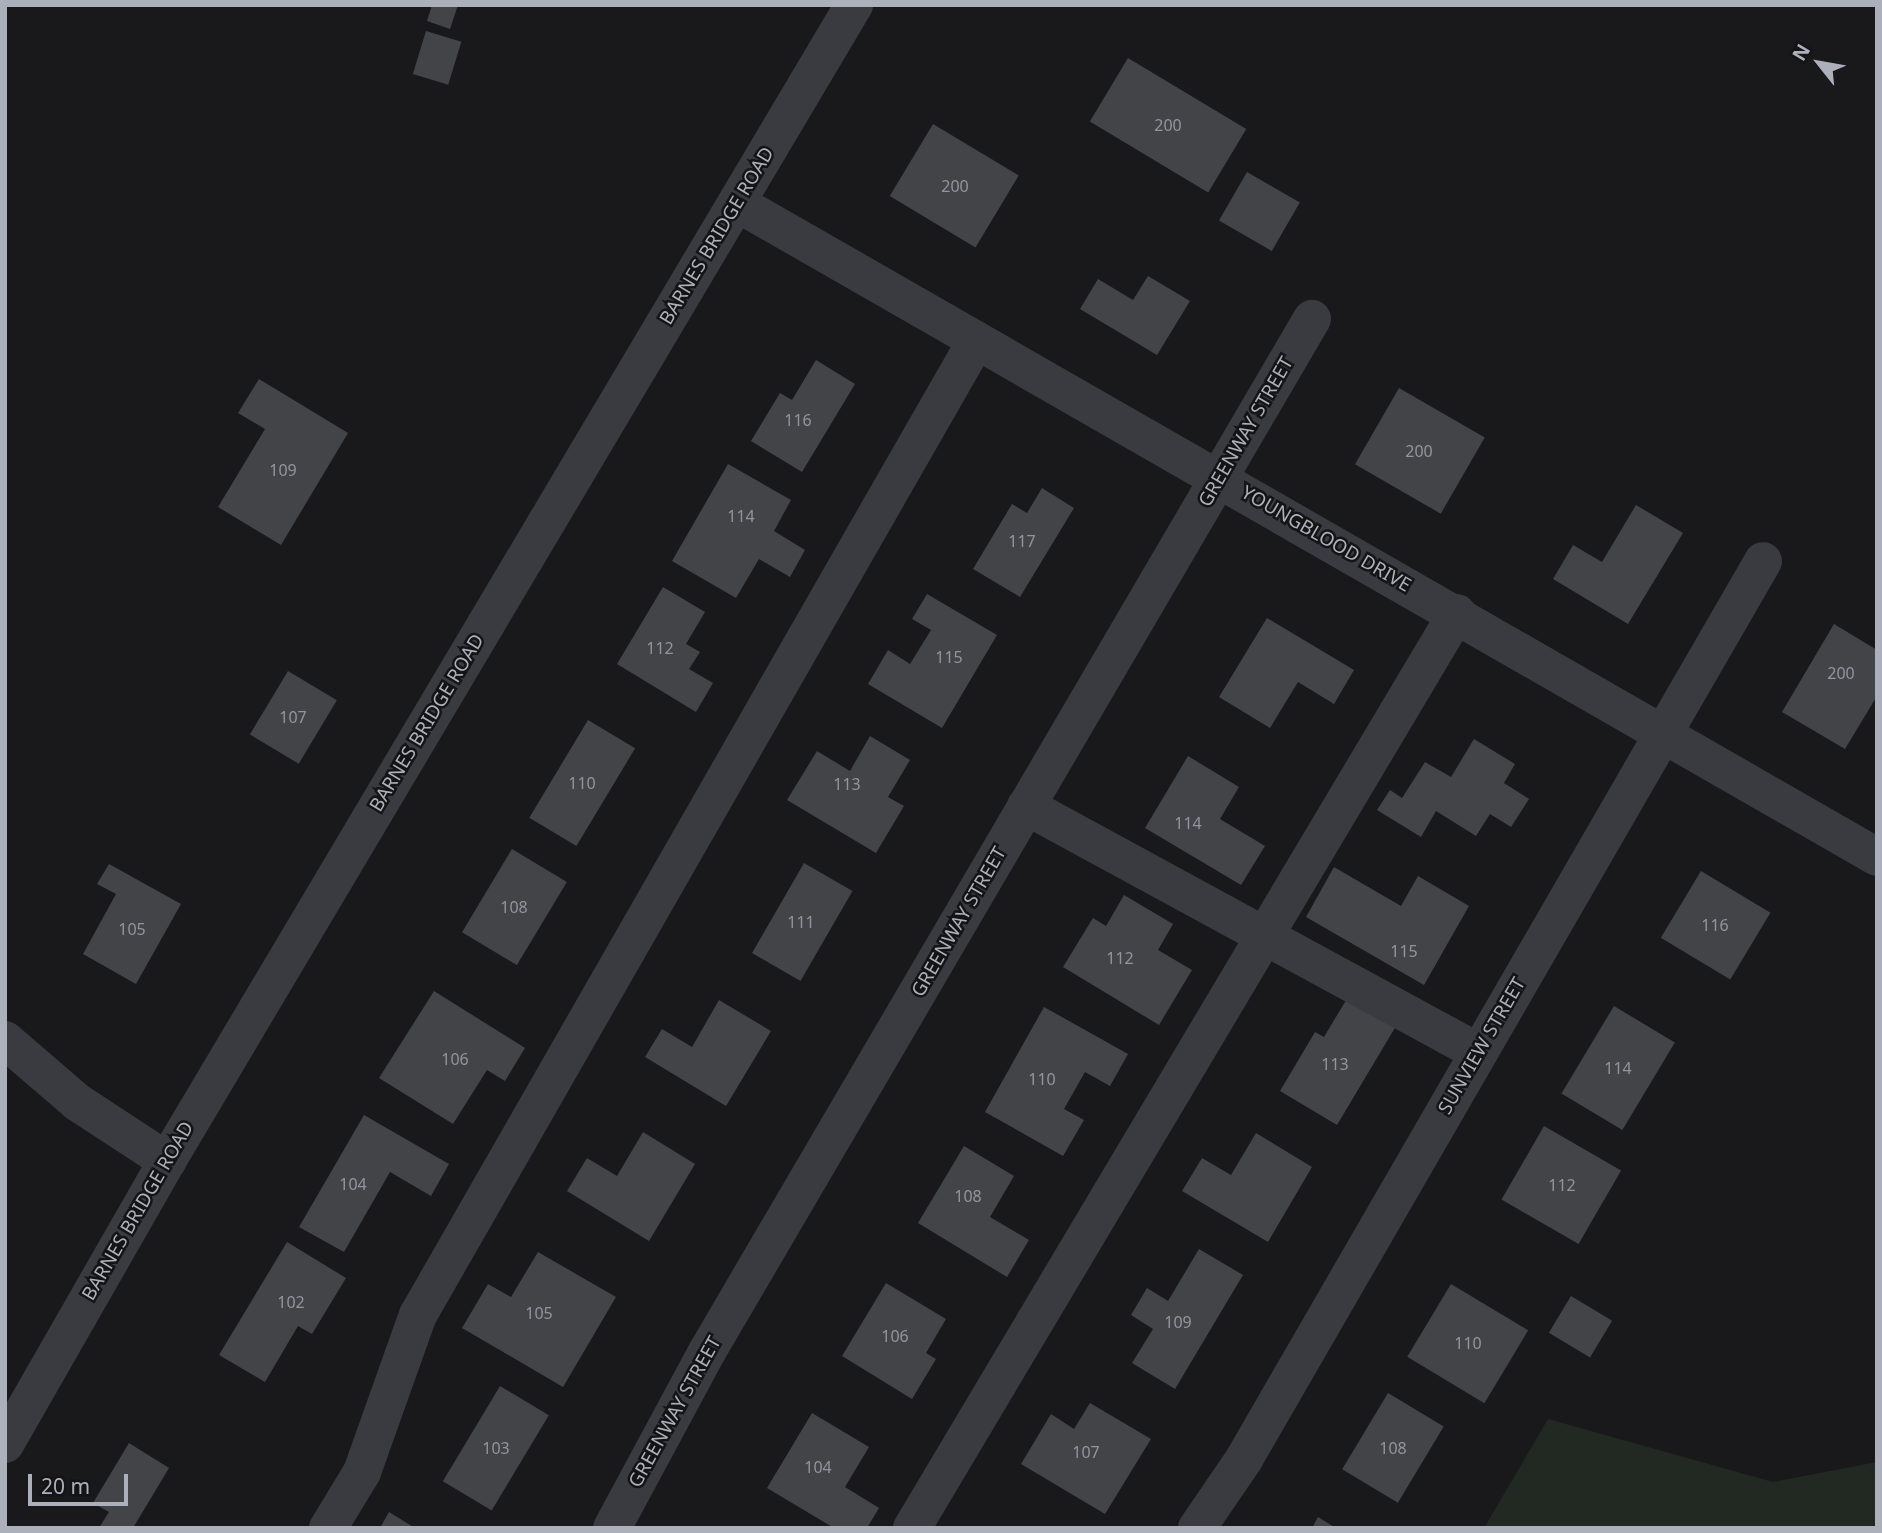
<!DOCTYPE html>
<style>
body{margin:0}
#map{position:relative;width:1882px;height:1533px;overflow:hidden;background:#19191b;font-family:"Noto Sans",sans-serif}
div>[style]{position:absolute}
.green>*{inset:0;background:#212922}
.building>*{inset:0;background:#434448;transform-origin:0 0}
.minor>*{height:38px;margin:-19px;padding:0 19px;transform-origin:19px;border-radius:19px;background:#3a3b40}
span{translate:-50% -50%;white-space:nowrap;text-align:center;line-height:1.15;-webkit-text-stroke:5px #141416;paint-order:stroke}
.number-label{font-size:16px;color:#92959e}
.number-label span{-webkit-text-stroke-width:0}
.street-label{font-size:19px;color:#acb0ba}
.frame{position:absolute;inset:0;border:7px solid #acb0ba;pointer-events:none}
.north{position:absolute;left:1784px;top:28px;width:70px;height:70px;-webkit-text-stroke:5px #141416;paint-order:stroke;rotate:301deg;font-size:19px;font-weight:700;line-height:28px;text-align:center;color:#acb0ba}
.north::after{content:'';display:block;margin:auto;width:24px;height:32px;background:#acb0ba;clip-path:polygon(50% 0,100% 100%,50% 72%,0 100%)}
.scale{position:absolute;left:28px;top:1474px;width:100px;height:32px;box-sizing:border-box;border:4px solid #acb0ba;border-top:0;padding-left:9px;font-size:21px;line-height:24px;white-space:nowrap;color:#acb0ba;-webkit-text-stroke:5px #141416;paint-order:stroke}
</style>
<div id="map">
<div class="green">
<i style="clip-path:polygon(1548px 1419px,1773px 1482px,1877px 1462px,1877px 1528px,1484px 1528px)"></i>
</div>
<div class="building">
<i style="clip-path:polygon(432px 5px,458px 5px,450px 29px,427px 21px)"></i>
<i style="left:426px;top:31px;width:37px;height:45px;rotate:17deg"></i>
<i style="left:1128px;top:58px;width:138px;height:74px;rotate:31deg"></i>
<i style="left:933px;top:124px;width:100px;height:84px;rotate:31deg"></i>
<i style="left:1247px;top:172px;width:61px;height:56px;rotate:30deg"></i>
<i style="clip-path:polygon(1148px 276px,1190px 301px,1157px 355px,1080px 309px,1098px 279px,1133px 300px)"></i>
<i style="clip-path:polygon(816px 360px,855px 384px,802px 472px,751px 441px,780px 393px,792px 400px)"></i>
<i style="clip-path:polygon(259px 379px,348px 433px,281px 545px,218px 507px,265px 429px,238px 413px)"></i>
<i style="left:1399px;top:388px;width:99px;height:88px;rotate:30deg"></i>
<i style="clip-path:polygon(728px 464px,791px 500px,774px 531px,805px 550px,790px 577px,759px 559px,736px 598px,672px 561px)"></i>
<i style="clip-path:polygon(1042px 488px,1074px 508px,1020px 597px,973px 569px,1012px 504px,1027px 513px)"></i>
<i style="clip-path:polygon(1636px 505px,1683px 533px,1628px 624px,1553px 579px,1573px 545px,1602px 562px)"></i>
<i style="clip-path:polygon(663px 587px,705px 612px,686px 644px,700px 652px,689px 669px,713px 683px,696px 712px,617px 664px)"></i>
<i style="clip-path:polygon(927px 594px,997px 635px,942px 728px,868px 684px,888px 650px,910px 664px,931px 630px,912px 619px)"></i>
<i style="clip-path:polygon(1267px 618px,1354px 670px,1334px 704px,1298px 682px,1270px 728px,1219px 697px)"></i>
<i style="clip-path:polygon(1834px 624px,1877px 650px,1877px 696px,1845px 749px,1782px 712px)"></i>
<i style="left:288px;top:671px;width:57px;height:74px;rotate:31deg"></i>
<i style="left:588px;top:720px;width:55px;height:114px;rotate:31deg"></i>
<i style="clip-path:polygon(870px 736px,910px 760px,888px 797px,904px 806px,876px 853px,787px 800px,817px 751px,850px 771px)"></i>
<i style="clip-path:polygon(1474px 739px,1515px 764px,1504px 783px,1529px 799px,1511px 827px,1490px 814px,1476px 836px,1436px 811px,1421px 837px,1377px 810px,1390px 790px,1402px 798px,1425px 762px,1451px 777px)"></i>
<i style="clip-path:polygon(1188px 756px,1239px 787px,1220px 819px,1265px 846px,1241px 885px,1145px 828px)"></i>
<i style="left:512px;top:849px;width:64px;height:97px;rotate:31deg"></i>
<i style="left:804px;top:863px;width:56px;height:104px;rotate:30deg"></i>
<i style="clip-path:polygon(109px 864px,181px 904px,136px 984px,83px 954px,116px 894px,97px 884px)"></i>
<i style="clip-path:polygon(1334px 867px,1401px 906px,1418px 876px,1469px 906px,1424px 985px,1306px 917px)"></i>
<i style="left:1701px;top:871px;width:81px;height:78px;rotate:31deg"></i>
<i style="clip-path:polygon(1124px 895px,1173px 924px,1158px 950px,1192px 970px,1159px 1025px,1063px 967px,1093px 918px,1106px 926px)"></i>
<i style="clip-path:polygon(434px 991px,525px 1048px,505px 1081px,487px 1070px,453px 1124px,379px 1078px)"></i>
<i style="clip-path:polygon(1351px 992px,1399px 1021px,1337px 1125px,1280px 1091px,1315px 1032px,1324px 1037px)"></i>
<i style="clip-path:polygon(719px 1000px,771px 1031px,726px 1106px,645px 1057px,662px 1029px,692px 1047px)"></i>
<i style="left:1614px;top:1006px;width:71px;height:102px;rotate:31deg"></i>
<i style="clip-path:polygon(1044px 1007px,1128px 1054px,1110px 1086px,1085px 1072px,1064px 1109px,1084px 1120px,1063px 1156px,985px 1112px)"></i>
<i style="clip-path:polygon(364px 1115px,449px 1164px,431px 1196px,390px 1172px,344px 1252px,299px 1227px)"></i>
<i style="left:1544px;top:1126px;width:89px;height:85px;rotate:30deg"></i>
<i style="clip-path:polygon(643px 1132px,695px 1164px,649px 1241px,567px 1191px,587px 1158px,617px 1176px)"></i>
<i style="clip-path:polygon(1256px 1133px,1312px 1167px,1268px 1242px,1182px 1191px,1202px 1158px,1231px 1175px)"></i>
<i style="clip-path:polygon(964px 1146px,1014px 1176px,990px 1217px,1029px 1240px,1007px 1277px,918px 1223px)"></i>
<i style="clip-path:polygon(287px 1242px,346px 1278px,312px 1334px,298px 1326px,265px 1382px,219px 1355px)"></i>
<i style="clip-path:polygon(1199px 1249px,1243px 1275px,1175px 1389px,1132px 1363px,1153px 1329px,1131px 1315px,1147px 1288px,1168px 1301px)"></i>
<i style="clip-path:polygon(538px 1252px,616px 1297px,563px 1387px,462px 1328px,488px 1284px,511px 1297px)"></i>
<i style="clip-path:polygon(886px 1283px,946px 1319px,926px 1353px,936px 1359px,912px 1399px,842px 1356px)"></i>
<i style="left:1451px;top:1284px;width:90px;height:85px;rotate:31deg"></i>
<i style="left:1571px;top:1296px;width:48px;height:43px;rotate:31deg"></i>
<i style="left:500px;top:1386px;width:57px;height:111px;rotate:31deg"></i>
<i style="left:1388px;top:1393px;width:65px;height:89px;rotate:31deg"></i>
<i style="clip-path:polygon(1090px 1403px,1151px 1439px,1105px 1514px,1021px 1464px,1051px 1414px,1074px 1429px)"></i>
<i style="clip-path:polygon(812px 1413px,869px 1447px,845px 1487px,879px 1508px,867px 1528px,834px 1528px,767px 1488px)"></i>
<i style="clip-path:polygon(129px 1443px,169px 1468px,133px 1528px,99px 1528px,109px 1512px,93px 1503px)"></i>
<i style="clip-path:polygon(389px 1512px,415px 1528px,380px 1528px)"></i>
<i style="clip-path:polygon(1318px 1517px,1336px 1528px,1312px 1528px)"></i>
</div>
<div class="minor">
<i style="left:737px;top:203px;width:1314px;rotate:29.84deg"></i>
<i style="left:1026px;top:806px;width:515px;rotate:28.56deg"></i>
<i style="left:5px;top:1040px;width:95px;rotate:40.7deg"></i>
<i style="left:77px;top:1102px;width:108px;rotate:33.2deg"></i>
<i style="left:5px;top:1444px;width:326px;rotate:-60.2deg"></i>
<i style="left:167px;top:1161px;width:1345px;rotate:-59.28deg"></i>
<i style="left:328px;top:1528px;width:66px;rotate:-58.7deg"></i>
<i style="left:362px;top:1472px;width:167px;rotate:-70.4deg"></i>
<i style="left:418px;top:1315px;width:1123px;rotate:-60.19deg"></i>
<i style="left:612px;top:1528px;width:202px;rotate:-61.7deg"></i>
<i style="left:708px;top:1350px;width:1195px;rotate:-59.64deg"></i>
<i style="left:912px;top:1528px;width:1065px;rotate:-59.22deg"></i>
<i style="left:1197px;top:1528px;width:83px;rotate:-55.7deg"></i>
<i style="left:1244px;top:1459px;width:1037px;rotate:-59.97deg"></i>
</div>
<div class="number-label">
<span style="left:1168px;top:125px">200</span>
<span style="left:955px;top:186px">200</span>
<span style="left:798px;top:420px">116</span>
<span style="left:1419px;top:451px">200</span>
<span style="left:283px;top:470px">109</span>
<span style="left:741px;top:516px">114</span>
<span style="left:1022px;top:541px">117</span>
<span style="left:660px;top:648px">112</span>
<span style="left:949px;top:657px">115</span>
<span style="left:1841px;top:673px">200</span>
<span style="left:293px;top:717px">107</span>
<span style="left:582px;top:783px">110</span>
<span style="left:847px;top:784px">113</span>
<span style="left:1188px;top:823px">114</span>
<span style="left:514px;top:907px">108</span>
<span style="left:801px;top:922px">111</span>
<span style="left:1715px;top:925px">116</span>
<span style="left:132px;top:929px">105</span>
<span style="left:1404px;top:951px">115</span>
<span style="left:1120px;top:958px">112</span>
<span style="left:455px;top:1059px">106</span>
<span style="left:1335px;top:1064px">113</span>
<span style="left:1618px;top:1068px">114</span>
<span style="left:1042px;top:1079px">110</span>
<span style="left:353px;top:1184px">104</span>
<span style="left:1562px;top:1185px">112</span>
<span style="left:968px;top:1196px">108</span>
<span style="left:291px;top:1302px">102</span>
<span style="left:539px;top:1313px">105</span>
<span style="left:1178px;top:1322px">109</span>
<span style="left:895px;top:1336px">106</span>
<span style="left:1468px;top:1343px">110</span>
<span style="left:496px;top:1448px">103</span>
<span style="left:1393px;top:1448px">108</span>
<span style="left:1086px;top:1452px">107</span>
<span style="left:818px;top:1467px">104</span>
</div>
<div class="street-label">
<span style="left:717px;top:236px;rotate:-59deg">BARNES BRIDGE ROAD</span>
<span style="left:1246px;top:432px;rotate:-60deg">GREENWAY STREET</span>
<span style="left:1326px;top:539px;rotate:30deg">YOUNGBLOOD DRIVE</span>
<span style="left:427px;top:723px;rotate:-59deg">BARNES BRIDGE ROAD</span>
<span style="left:959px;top:922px;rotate:-60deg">GREENWAY STREET</span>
<span style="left:1482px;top:1046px;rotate:-60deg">SUNVIEW STREET</span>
<span style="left:138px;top:1211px;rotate:-60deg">BARNES BRIDGE ROAD</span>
<span style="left:675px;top:1412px;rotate:-61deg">GREENWAY STREET</span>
</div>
<div class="frame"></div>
<div class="north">N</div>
<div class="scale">20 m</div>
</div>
